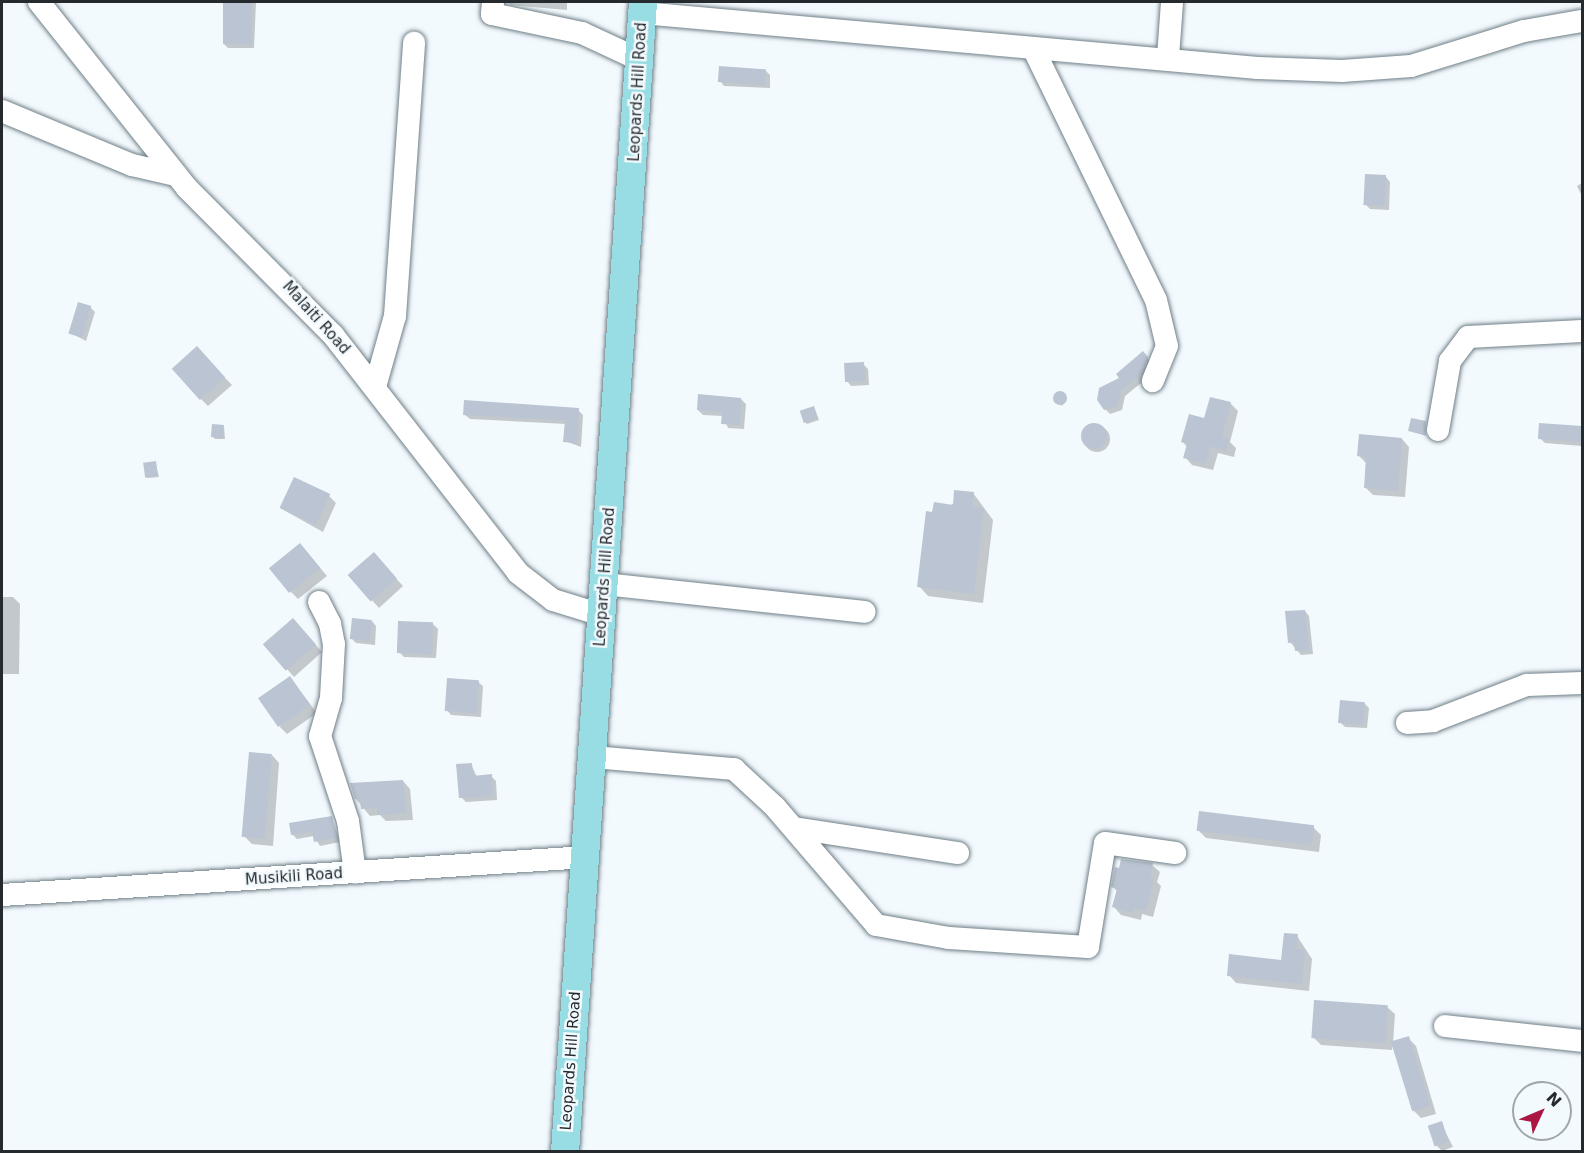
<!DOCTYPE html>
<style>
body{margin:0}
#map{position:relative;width:1584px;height:1153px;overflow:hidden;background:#f3fafe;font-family:"DejaVu Sans",sans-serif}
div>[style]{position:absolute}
.shadow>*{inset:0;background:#0003}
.round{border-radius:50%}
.building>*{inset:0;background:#bac4d2;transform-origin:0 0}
.roads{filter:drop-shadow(0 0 2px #6f7f87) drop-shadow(0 0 2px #6f7f87)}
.minor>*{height:22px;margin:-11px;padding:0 11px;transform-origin:11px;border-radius:11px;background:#fff}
.major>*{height:28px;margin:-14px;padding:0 14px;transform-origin:14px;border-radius:14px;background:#98dde3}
span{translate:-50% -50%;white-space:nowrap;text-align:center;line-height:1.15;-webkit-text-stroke:5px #f3fafe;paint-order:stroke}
.street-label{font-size:15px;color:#242a2e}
.frame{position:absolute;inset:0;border:3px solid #242a2e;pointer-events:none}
.north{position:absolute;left:1512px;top:1081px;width:60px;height:60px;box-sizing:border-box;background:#f3fafe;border:2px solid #a0a7ab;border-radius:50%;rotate:46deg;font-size:16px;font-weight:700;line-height:24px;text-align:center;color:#242a2e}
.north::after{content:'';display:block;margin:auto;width:21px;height:27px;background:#ab1642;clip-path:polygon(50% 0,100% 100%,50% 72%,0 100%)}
</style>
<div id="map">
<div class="shadow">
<i style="clip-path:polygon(224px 2px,256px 2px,254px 48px,228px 48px,223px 43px)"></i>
<i style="clip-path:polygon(508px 3px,567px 2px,567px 10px,510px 5px)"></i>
<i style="clip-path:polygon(765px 70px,770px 75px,770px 88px,724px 86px,720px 81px)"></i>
<i style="clip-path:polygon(1386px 177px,1390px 182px,1389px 210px,1370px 209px,1365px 204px)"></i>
<i style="clip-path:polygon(1582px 183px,1582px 196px,1577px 186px)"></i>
<i style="clip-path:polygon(90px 307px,95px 312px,86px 341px,71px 333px)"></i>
<i style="clip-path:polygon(1143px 353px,1152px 363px,1146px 379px,1125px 396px,1122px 410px,1110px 414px,1105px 409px,1122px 378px)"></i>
<i style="clip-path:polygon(204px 356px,232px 385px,208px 406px,201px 399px)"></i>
<i style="clip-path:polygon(863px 364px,868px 369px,869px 385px,851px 386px,847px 381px)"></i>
<i style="clip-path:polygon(1058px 393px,1067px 399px,1062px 406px,1055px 398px)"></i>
<i style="clip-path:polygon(741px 399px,746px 404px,744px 429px,728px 428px,723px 416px,703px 415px,698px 410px)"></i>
<i style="clip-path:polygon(1211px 399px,1231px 404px,1238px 411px,1230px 442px,1236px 448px,1234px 457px,1218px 453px,1213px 470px,1192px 465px,1185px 457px,1187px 447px,1183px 442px,1205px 420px)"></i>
<i style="clip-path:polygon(814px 408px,819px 420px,807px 424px,805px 422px)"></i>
<i style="clip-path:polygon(578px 410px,583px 415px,581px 447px,565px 441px,566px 424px,470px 419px,465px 415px)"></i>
<i style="clip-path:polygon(1425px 422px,1426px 436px,1410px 431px)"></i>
<i style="clip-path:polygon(1541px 424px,1582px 427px,1582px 446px,1545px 443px,1540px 438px)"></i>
<i class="round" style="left:1084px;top:426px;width:26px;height:26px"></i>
<i style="clip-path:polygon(224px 427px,225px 439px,215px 439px,213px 437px)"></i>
<i style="clip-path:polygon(1402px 439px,1409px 447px,1405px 497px,1373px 495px,1365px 487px,1367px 464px,1359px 456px)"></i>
<i style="clip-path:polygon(155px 462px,159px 477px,148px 478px,146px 476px)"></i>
<i style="clip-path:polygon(973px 493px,993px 520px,983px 603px,928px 596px,919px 586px,934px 514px)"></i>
<i style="clip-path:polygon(329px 496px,336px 503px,323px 532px,280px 508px)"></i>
<i style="clip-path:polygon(307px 552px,327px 576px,298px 599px,291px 592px)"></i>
<i style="clip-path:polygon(381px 562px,403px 586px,379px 608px,350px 576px)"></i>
<i style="clip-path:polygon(2px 597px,13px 597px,20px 604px,19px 674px,2px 674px)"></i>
<i style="clip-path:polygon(1305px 611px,1309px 616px,1313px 654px,1301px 655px,1290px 642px)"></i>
<i style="clip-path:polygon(372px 621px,376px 626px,375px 645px,356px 643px,352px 639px)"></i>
<i style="clip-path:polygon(433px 624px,438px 629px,436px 658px,404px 657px,399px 652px)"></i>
<i style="clip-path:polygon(300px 627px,322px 652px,294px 677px,265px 644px)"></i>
<i style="clip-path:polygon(290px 678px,317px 713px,287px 734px,280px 727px)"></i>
<i style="clip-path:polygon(478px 682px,483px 686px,481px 717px,451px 715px,447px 710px)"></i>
<i style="clip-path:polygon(1364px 703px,1369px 708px,1367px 728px,1345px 727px,1340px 722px)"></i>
<i style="clip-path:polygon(272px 755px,279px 763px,273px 846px,252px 844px,244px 836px)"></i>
<i style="clip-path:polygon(471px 764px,477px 777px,491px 776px,496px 781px,497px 800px,466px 802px,461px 797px)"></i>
<i style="clip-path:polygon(403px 781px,410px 789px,413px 820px,386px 821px,380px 815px,370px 816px,356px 799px)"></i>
<i style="clip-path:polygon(332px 818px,340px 842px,320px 846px,314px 836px,297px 839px,292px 834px)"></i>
<i style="clip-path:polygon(1313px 827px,1321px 835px,1319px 852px,1206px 838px,1198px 830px)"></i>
<i style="clip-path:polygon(1152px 865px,1160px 872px,1157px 882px,1161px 886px,1153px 917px,1142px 914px,1141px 920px,1121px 915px,1114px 907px,1117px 891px,1113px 887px)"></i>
<i style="clip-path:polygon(1297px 936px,1312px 959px,1309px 991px,1236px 983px,1229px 975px,1283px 961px)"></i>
<i style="clip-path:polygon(1387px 1007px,1395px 1014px,1393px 1043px,1408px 1038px,1416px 1046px,1436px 1114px,1421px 1118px,1413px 1110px,1393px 1043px,1392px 1050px,1321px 1045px,1313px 1037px)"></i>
<i style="clip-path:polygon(1441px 1123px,1453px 1147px,1442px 1151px,1437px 1146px)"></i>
</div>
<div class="building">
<i style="left:223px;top:2px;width:29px;height:42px"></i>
<i style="left:719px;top:66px;width:47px;height:16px;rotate:4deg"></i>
<i style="left:1365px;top:174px;width:21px;height:31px;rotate:3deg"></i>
<i style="left:78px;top:302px;width:14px;height:33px;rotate:17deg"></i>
<i style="left:197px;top:346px;width:42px;height:34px;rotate:48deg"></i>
<i style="clip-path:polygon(1143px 351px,1148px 357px,1141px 374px,1121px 391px,1117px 406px,1104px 410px,1097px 400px,1099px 388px,1119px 378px,1116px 374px)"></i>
<i style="left:864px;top:362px;width:19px;height:20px;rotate:87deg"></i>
<i class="round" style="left:1053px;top:391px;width:14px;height:14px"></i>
<i style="clip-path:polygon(698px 394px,741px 398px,740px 425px,721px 424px,722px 412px,697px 410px)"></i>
<i style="clip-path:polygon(1210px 397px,1231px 402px,1222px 437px,1229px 439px,1226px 451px,1210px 446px,1206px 464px,1183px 458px,1187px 444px,1181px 442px,1189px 414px,1204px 418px)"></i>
<i style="clip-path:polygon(464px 400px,579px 408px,577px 443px,563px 442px,565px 420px,463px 415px)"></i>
<i style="left:814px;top:406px;width:13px;height:15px;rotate:72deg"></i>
<i style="clip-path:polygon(1411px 418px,1426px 421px,1425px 435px,1408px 431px)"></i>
<i style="left:1539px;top:423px;width:43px;height:16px;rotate:4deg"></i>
<i class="round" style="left:1081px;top:423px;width:26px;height:26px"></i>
<i style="left:212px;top:424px;width:12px;height:13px;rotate:5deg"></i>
<i style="clip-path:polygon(1359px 434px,1402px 438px,1398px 491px,1364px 488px,1366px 457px,1357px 456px)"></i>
<i style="left:156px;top:461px;width:15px;height:13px;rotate:82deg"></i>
<i style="left:294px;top:477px;width:40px;height:34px;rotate:25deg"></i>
<i style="clip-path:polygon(954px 490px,974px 492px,973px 507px,984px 508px,974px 594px,917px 587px,926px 511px,932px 512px,934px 502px,953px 505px)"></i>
<i style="left:300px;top:543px;width:32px;height:40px;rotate:51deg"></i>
<i style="left:374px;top:552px;width:35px;height:35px;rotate:49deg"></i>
<i style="clip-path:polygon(1305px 610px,1309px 650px,1295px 651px,1294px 642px,1288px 643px,1285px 611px)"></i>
<i style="left:293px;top:618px;width:35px;height:40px;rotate:49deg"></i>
<i style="left:352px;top:618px;width:20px;height:21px;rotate:6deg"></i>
<i style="left:398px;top:621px;width:35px;height:32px;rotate:2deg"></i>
<i style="left:290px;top:676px;width:35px;height:39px;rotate:55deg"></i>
<i style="left:447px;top:678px;width:32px;height:33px;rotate:4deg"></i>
<i style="left:1340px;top:700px;width:25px;height:23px;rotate:5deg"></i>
<i style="left:249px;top:752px;width:23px;height:85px;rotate:5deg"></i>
<i style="clip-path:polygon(472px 763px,473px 776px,492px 774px,493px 796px,459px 798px,456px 764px)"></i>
<i style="clip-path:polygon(403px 780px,406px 813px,377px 815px,377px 808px,361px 809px,360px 799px,355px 799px,350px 783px)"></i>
<i style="left:1199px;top:811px;width:116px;height:20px;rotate:7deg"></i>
<i style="clip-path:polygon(332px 816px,336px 838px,314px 842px,312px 831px,291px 835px,289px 823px)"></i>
<i style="clip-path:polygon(1121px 859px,1153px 863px,1150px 876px,1154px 878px,1146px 911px,1135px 908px,1133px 913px,1112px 907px,1117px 889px,1111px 887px,1115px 867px,1119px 868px)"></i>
<i style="clip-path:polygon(1284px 933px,1298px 934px,1296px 949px,1305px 950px,1302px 984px,1227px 976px,1229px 954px,1281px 960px)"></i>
<i style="left:1314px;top:1000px;width:74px;height:38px;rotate:4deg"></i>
<i style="left:1409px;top:1036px;width:73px;height:19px;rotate:73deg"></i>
<i style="left:1442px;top:1121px;width:22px;height:15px;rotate:72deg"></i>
</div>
<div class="roads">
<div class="minor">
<i style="left:39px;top:2px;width:238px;rotate:51.5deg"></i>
<i style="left:187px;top:188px;width:207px;rotate:45.2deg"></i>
<i style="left:333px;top:335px;width:301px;rotate:52.1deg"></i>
<i style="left:518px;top:573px;width:44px;rotate:37.6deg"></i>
<i style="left:553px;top:600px;width:51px;rotate:17deg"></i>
<i style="left:493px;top:2px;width:12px;rotate:95deg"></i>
<i style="left:492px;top:14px;width:92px;rotate:11.9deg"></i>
<i style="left:582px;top:33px;width:64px;rotate:25deg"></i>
<i style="left:642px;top:13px;width:618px;rotate:5.1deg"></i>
<i style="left:1258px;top:68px;width:84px;rotate:2deg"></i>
<i style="left:1342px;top:71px;width:69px;rotate:-4.1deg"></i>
<i style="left:1411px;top:66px;width:118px;rotate:-17.2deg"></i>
<i style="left:1524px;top:31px;width:59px;rotate:-9.8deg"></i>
<i style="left:1033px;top:48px;width:280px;rotate:64deg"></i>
<i style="left:1156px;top:300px;width:47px;rotate:76.6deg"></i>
<i style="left:1167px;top:346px;width:38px;rotate:112deg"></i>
<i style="left:1168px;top:57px;width:55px;rotate:-85.8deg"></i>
<i style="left:2px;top:111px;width:141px;rotate:22.6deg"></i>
<i style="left:132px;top:165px;width:45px;rotate:12.8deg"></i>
<i style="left:375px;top:387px;width:74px;rotate:-74.3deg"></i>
<i style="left:395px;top:316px;width:274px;rotate:-86deg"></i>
<i style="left:1438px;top:430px;width:70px;rotate:-80.1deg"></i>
<i style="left:1450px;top:361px;width:30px;rotate:-53deg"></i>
<i style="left:1468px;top:337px;width:114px;rotate:-3deg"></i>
<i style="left:604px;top:584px;width:262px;rotate:6.1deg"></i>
<i style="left:319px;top:602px;width:25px;rotate:63deg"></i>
<i style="left:330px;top:624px;width:20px;rotate:79deg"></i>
<i style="left:334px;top:644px;width:54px;rotate:93.2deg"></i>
<i style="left:331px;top:698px;width:40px;rotate:106deg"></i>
<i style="left:320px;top:736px;width:89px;rotate:71.8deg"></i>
<i style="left:348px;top:821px;width:52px;rotate:82.3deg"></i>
<i style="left:1407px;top:723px;width:26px;rotate:-4deg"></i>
<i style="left:1433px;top:721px;width:101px;rotate:-21deg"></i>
<i style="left:1527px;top:685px;width:55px;rotate:-2.1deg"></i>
<i style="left:593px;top:757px;width:142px;rotate:4.9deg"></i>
<i style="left:734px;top:769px;width:56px;rotate:42.8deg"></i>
<i style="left:775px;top:807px;width:155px;rotate:49.4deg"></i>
<i style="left:876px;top:925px;width:74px;rotate:10.1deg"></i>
<i style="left:949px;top:938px;width:139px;rotate:3.7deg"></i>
<i style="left:1088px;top:947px;width:105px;rotate:-80.7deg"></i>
<i style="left:1105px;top:843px;width:71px;rotate:8.1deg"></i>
<i style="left:794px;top:828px;width:166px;rotate:8.7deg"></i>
<i style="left:2px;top:895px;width:585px;rotate:-3.72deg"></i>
<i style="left:1445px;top:1026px;width:138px;rotate:6.2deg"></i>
</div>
<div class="major">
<i style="left:565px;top:1152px;width:1153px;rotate:-86.12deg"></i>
</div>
</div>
<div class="street-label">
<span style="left:638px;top:92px;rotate:-87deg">Leopards Hill Road</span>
<span style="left:316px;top:318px;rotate:48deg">Malaiti Road</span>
<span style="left:605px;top:577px;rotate:-86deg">Leopards Hill Road</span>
<span style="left:294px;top:877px;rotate:-4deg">Musikili Road</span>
<span style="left:571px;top:1061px;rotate:-86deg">Leopards Hill Road</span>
</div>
<div class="frame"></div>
<div class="north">N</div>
</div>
